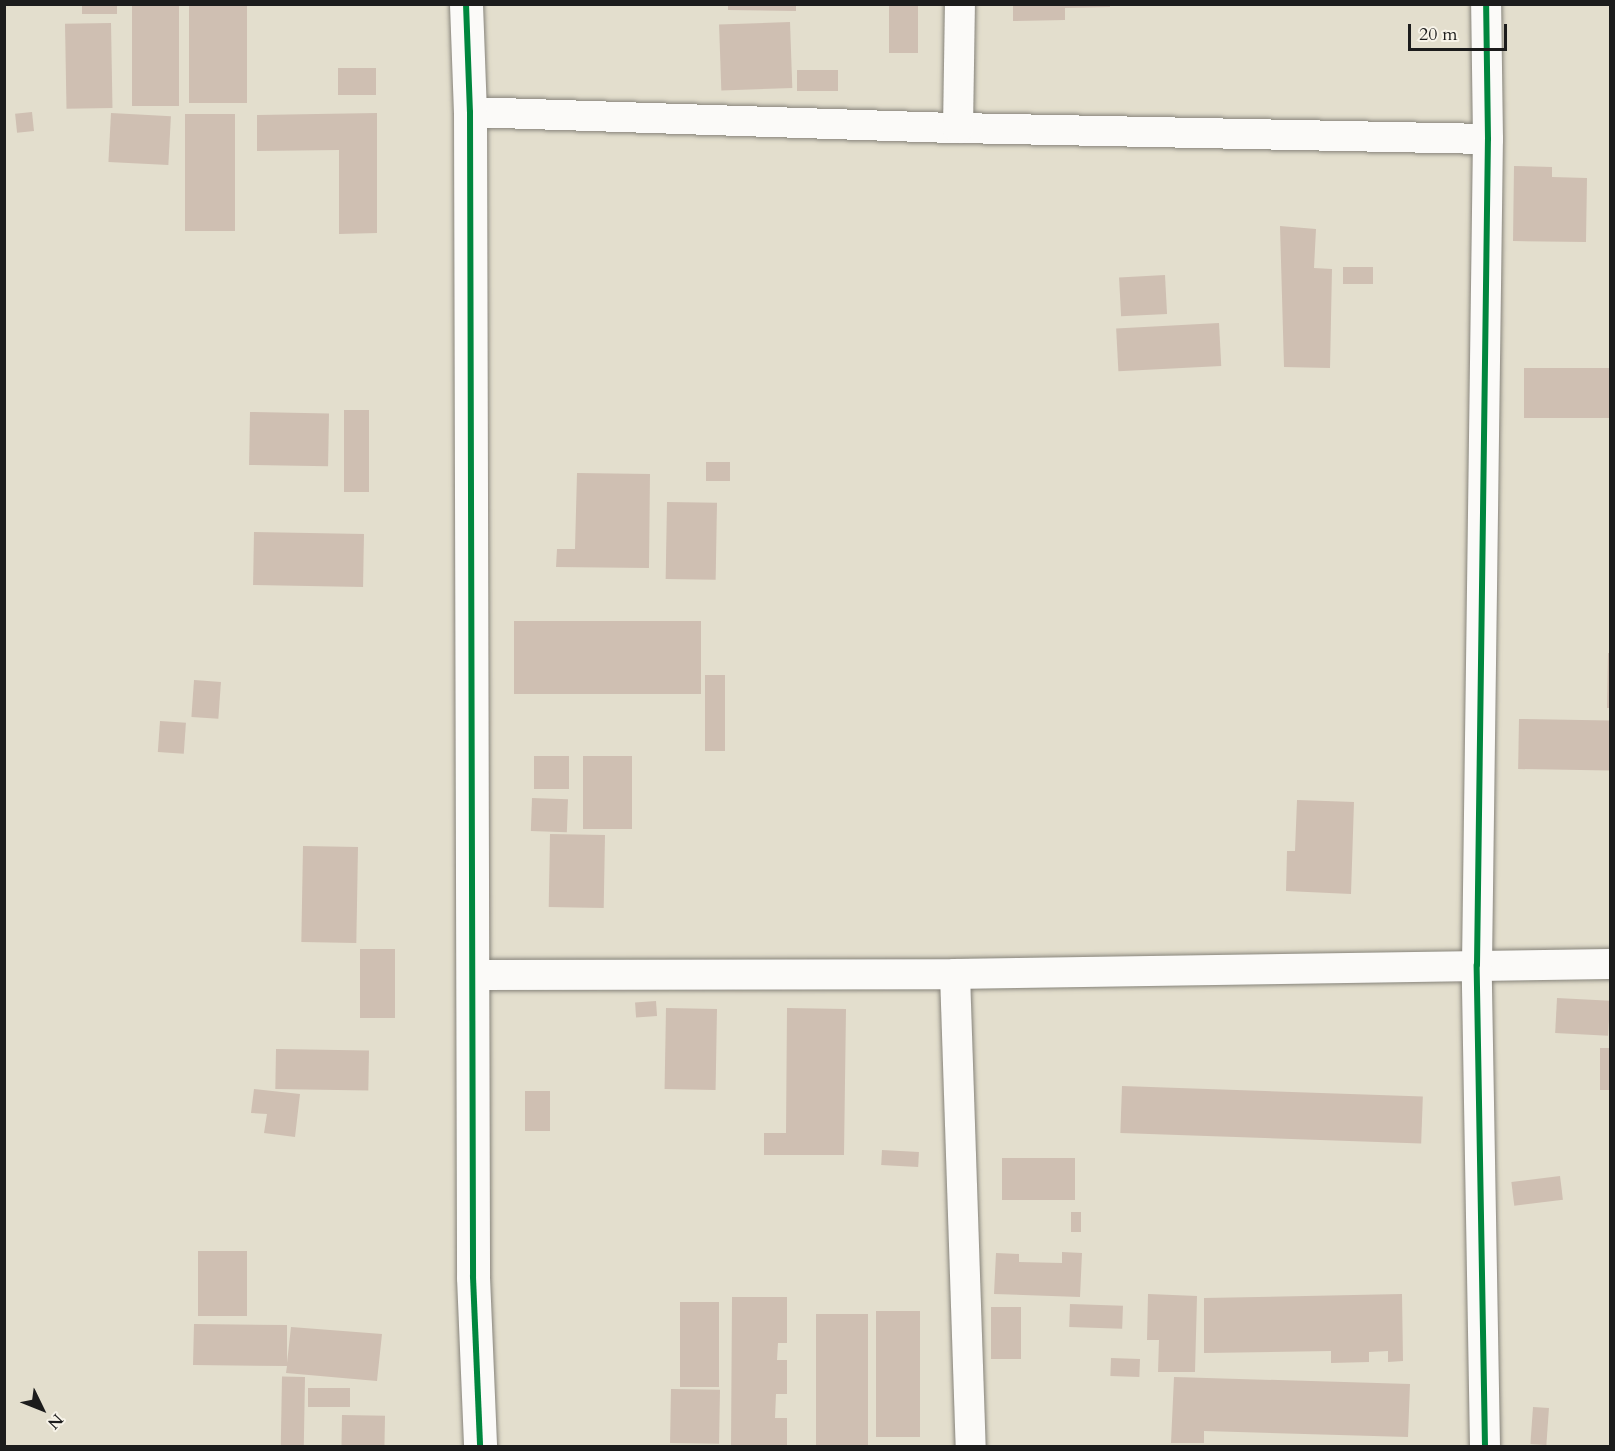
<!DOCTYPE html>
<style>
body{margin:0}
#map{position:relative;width:1615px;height:1451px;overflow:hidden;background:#e3decd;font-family:Cardo,serif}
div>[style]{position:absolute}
.building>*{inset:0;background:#cfbfb2;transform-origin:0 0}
.roads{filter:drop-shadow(0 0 2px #86837a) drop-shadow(0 0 2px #86837a)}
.street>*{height:30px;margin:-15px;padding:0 15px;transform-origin:15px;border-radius:15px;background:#fbfaf8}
.secondary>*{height:33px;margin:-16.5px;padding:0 16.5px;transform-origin:16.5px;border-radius:16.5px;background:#fbfaf8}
.cycleway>*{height:6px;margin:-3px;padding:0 3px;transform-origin:3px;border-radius:3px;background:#00873e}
span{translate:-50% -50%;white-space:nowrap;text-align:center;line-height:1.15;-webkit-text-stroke:5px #f7f3e8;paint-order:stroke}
.frame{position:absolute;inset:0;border:6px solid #1c1c1c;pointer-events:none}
.north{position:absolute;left:12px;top:1379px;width:60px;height:60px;-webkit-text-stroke:4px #f7f3e8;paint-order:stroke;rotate:133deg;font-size:16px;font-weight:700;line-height:24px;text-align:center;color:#1c1c1c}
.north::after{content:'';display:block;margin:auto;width:21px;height:27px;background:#1c1c1c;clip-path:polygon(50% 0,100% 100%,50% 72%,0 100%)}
.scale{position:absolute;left:1408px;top:24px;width:99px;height:27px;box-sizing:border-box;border:3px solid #1c1c1c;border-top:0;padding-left:8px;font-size:18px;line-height:21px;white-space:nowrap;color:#1c1c1c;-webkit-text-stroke:4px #f7f3e8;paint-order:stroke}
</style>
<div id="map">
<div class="building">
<i style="left:82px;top:4px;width:35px;height:10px"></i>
<i style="left:132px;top:4px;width:47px;height:102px"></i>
<i style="left:189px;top:4px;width:58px;height:99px"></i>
<i style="clip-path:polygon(728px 4px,796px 4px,796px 11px,728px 10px)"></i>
<i style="left:889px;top:4px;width:29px;height:49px"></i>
<i style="clip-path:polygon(1013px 4px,1110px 4px,1110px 7px,1065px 8px,1065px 20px,1013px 21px)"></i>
<i style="left:790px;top:22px;width:66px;height:71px;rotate:88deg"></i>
<i style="left:111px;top:23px;width:85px;height:46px;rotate:89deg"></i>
<i style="left:338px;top:68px;width:38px;height:27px"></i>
<i style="left:838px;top:70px;width:21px;height:41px;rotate:90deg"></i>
<i style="left:32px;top:112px;width:19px;height:17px;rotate:84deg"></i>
<i style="left:111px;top:113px;width:60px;height:49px;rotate:3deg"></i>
<i style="clip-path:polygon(377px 113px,377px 233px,339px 234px,339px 150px,257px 151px,257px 115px)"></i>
<i style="left:235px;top:114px;width:117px;height:50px;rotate:90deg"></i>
<i style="clip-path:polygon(1514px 166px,1552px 167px,1552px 177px,1587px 178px,1586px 242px,1513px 241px)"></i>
<i style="clip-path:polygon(1280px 226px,1316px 229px,1314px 268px,1332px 269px,1330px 368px,1284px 367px)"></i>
<i style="left:1373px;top:267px;width:17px;height:30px;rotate:90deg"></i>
<i style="left:1165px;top:275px;width:39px;height:46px;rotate:87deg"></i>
<i style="left:1219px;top:323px;width:43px;height:103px;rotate:87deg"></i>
<i style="left:1610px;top:368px;width:50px;height:86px;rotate:90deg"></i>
<i style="left:344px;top:410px;width:25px;height:82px"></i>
<i style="left:250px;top:412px;width:79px;height:53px;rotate:1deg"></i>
<i style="left:706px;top:462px;width:24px;height:19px"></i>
<i style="clip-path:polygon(577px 473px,650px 474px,649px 568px,556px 567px,557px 549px,575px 549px)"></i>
<i style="left:667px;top:502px;width:50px;height:77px;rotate:1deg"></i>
<i style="left:254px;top:532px;width:110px;height:53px;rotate:1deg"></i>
<i style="left:514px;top:621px;width:187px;height:73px"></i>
<i style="clip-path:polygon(1608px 653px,1610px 653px,1610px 708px,1607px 708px)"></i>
<i style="left:705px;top:675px;width:20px;height:76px"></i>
<i style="left:194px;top:680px;width:27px;height:37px;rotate:4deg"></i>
<i style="left:1519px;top:719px;width:91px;height:50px;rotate:1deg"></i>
<i style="left:160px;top:721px;width:26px;height:31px;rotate:4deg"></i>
<i style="left:534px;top:756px;width:35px;height:33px"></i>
<i style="left:583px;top:756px;width:49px;height:73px"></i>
<i style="left:532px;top:798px;width:36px;height:33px;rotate:2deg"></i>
<i style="clip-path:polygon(1297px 800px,1354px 802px,1351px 894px,1286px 891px,1287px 851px,1295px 851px)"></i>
<i style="left:550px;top:834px;width:55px;height:73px;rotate:1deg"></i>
<i style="left:303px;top:846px;width:55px;height:96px;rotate:1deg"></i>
<i style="left:360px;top:949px;width:35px;height:69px"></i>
<i style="left:1557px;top:998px;width:53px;height:35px;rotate:3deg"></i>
<i style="left:656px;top:1001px;width:15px;height:21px;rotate:86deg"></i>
<i style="left:666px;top:1008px;width:51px;height:81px;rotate:1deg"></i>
<i style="clip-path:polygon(787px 1008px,846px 1009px,844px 1155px,764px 1155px,764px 1133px,786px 1133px)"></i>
<i style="left:1610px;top:1048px;width:42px;height:10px;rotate:90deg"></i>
<i style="left:276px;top:1049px;width:93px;height:40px;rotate:1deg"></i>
<i style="left:1122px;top:1086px;width:301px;height:47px;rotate:2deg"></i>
<i style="clip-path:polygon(254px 1089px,300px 1094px,295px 1137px,264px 1133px,267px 1114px,251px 1113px)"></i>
<i style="left:525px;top:1091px;width:25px;height:40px"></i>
<i style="left:882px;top:1150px;width:37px;height:15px;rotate:3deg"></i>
<i style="left:1002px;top:1158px;width:73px;height:42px"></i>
<i style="left:1560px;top:1176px;width:24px;height:49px;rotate:83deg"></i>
<i style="left:1071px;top:1212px;width:10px;height:20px"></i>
<i style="left:198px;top:1251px;width:49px;height:65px"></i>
<i style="clip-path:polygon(1062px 1252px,1082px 1253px,1080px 1297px,994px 1294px,996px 1253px,1019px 1254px,1019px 1262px,1062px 1263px)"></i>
<i style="clip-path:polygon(1148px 1294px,1197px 1296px,1195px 1372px,1158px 1372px,1159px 1340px,1147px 1340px)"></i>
<i style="clip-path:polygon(1402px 1294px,1403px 1361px,1388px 1362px,1388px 1351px,1369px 1352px,1369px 1362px,1331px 1363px,1331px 1351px,1204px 1353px,1204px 1298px)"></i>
<i style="clip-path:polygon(732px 1297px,787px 1297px,787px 1343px,778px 1343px,777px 1360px,787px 1360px,787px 1394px,776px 1394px,775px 1418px,787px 1418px,787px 1446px,731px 1446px)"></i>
<i style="left:680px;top:1302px;width:39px;height:85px"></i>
<i style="left:1070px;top:1304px;width:53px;height:23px;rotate:2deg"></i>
<i style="left:991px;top:1307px;width:30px;height:52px"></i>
<i style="left:920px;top:1311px;width:126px;height:44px;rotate:90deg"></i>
<i style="left:868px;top:1314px;width:132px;height:52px;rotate:90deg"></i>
<i style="clip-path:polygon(194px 1324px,287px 1325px,287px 1363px,291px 1327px,382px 1334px,377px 1381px,286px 1373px,287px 1366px,193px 1365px)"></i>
<i style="left:1111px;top:1358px;width:29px;height:18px;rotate:2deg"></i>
<i style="left:305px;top:1377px;width:69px;height:23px;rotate:91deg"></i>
<i style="clip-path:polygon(1174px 1377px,1410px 1384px,1408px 1437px,1204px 1431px,1204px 1443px,1171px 1443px)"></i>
<i style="left:308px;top:1388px;width:42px;height:19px"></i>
<i style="left:671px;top:1389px;width:49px;height:54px;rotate:1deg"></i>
<i style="left:1533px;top:1407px;width:16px;height:37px;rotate:4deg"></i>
<i style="left:342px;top:1415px;width:43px;height:31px;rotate:1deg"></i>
</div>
<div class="roads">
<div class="street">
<i style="left:470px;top:112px;width:488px;rotate:1.9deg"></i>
<i style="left:958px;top:128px;width:530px;rotate:1.19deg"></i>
<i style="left:958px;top:128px;width:124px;rotate:-89.1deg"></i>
<i style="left:955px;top:974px;width:472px;rotate:88.1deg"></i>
<i style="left:474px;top:975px;width:481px;rotate:-0.1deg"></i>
<i style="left:955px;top:974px;width:655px;rotate:-0.87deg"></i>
<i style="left:1485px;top:1446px;width:481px;rotate:-91deg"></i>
<i style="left:1477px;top:965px;width:826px;rotate:-89.24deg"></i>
<i style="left:1488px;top:139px;width:135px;rotate:-90.8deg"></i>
</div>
<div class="secondary">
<i style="left:466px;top:4px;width:108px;rotate:87.9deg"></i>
<i style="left:470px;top:112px;width:1165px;rotate:89.85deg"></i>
<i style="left:473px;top:1277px;width:169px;rotate:87.6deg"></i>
</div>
</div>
<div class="cycleway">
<i style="left:466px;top:4px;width:108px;rotate:87.9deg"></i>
<i style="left:470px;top:112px;width:1165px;rotate:89.85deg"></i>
<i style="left:473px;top:1277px;width:169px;rotate:87.6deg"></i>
<i style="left:1485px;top:1446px;width:481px;rotate:-91deg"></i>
<i style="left:1477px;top:965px;width:826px;rotate:-89.24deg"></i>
<i style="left:1488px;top:139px;width:135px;rotate:-90.8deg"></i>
</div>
<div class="frame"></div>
<div class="north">N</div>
<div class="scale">20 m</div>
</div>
